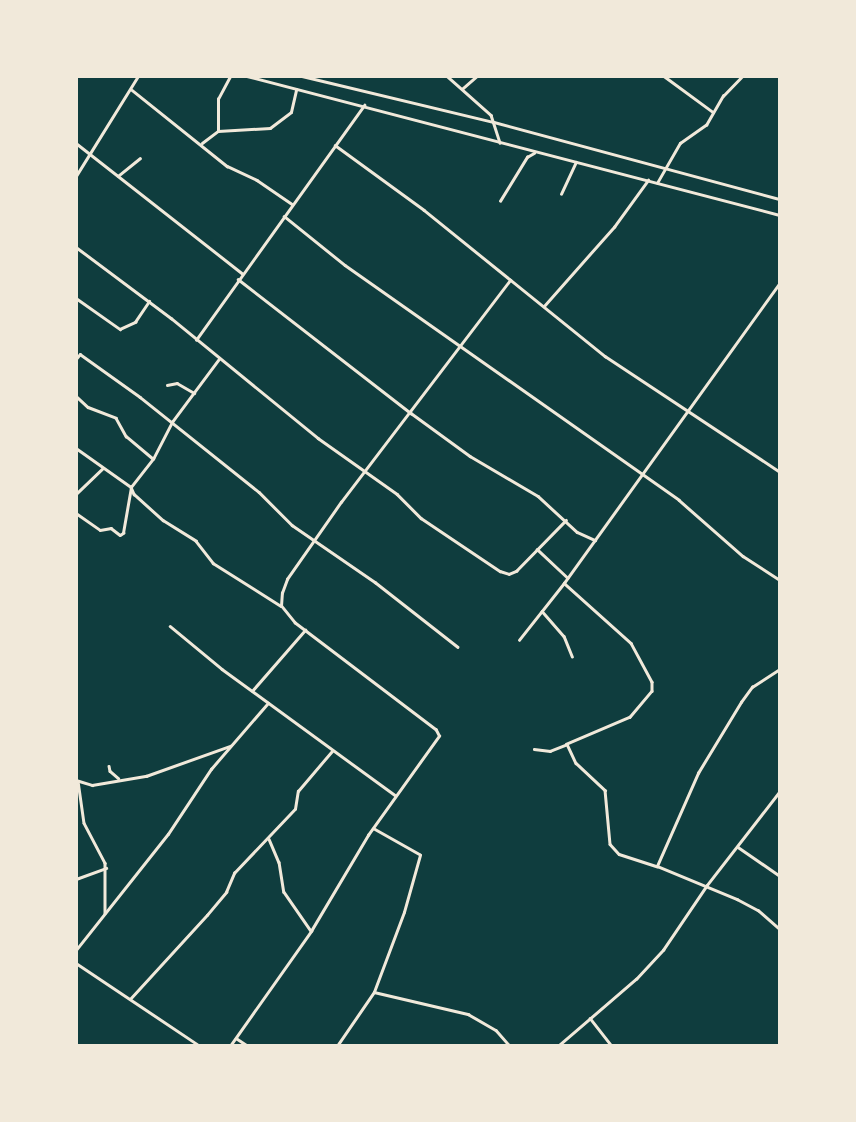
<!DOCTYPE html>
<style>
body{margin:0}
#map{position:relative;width:856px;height:1122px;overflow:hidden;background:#0f3d3e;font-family:"Sofia Sans Condensed",sans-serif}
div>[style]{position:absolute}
.minor>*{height:2.5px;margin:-1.25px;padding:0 1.25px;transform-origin:1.25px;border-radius:1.25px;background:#f1e9da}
span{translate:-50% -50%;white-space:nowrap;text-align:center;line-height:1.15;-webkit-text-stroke:4.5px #f1e9da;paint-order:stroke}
.frame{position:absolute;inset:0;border:78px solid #f1e9da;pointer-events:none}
</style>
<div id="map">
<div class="minor">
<i style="left:247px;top:76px;width:551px;rotate:14.62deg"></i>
<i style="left:302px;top:76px;width:197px;rotate:13.5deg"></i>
<i style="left:494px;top:122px;width:296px;rotate:15.1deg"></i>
<i style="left:447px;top:76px;width:59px;rotate:41.6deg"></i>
<i style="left:491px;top:115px;width:29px;rotate:72deg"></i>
<i style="left:664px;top:76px;width:61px;rotate:36.3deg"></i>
<i style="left:462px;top:89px;width:20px;rotate:-41deg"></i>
<i style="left:132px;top:90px;width:122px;rotate:38.7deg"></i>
<i style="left:227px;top:166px;width:33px;rotate:25deg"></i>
<i style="left:257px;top:180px;width:42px;rotate:34.4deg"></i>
<i style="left:218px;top:131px;width:52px;rotate:-3.3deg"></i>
<i style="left:270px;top:128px;width:26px;rotate:-37deg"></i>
<i style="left:291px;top:112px;width:23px;rotate:-77deg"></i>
<i style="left:76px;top:143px;width:211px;rotate:38.1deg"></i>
<i style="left:202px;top:143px;width:20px;rotate:-37deg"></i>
<i style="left:218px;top:131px;width:32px;rotate:-90deg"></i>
<i style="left:218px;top:99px;width:26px;rotate:-62deg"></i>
<i style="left:335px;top:145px;width:110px;rotate:36.1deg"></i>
<i style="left:424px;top:210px;width:233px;rotate:38.9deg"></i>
<i style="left:605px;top:356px;width:210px;rotate:33.5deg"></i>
<i style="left:76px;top:176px;width:118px;rotate:-58.2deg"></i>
<i style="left:118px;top:176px;width:28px;rotate:-39deg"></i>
<i style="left:657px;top:183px;width:46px;rotate:-60.1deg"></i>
<i style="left:680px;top:143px;width:32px;rotate:-35deg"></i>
<i style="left:706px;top:125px;width:34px;rotate:-60deg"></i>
<i style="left:723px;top:96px;width:28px;rotate:-46deg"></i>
<i style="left:561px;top:194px;width:35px;rotate:-65deg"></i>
<i style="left:500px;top:201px;width:52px;rotate:-58.5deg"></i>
<i style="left:527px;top:157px;width:8px;rotate:-30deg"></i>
<i style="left:284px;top:216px;width:78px;rotate:38.8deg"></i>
<i style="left:345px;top:265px;width:408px;rotate:35.1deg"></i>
<i style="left:679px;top:500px;width:85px;rotate:41.2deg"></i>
<i style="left:743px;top:556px;width:44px;rotate:33deg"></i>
<i style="left:76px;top:247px;width:119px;rotate:36.8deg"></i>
<i style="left:171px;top:318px;width:190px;rotate:39.2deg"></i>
<i style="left:318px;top:438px;width:97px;rotate:35.3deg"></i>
<i style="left:397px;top:494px;width:34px;rotate:45deg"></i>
<i style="left:421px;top:518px;width:95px;rotate:33.9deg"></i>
<i style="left:500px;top:571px;width:9px;rotate:18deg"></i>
<i style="left:509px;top:574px;width:8px;rotate:-23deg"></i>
<i style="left:516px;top:571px;width:71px;rotate:-45.6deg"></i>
<i style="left:238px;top:279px;width:219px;rotate:37.8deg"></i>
<i style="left:411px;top:413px;width:73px;rotate:36.1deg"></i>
<i style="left:470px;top:456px;width:79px;rotate:30.5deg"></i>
<i style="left:538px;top:496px;width:53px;rotate:42.7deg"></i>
<i style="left:577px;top:532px;width:20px;rotate:24deg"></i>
<i style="left:76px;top:298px;width:54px;rotate:35.2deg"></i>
<i style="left:120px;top:329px;width:17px;rotate:-25deg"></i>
<i style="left:135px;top:322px;width:25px;rotate:-56deg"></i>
<i style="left:544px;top:306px;width:106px;rotate:-48.5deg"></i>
<i style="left:614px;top:227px;width:58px;rotate:-54.1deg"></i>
<i style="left:196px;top:340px;width:289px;rotate:-54.4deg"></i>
<i style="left:76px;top:359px;width:6px;rotate:-51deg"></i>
<i style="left:80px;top:354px;width:74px;rotate:35.6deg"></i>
<i style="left:140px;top:397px;width:152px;rotate:38.6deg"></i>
<i style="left:259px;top:492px;width:47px;rotate:45deg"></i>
<i style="left:292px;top:525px;width:101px;rotate:34.5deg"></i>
<i style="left:375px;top:582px;width:105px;rotate:38.1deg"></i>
<i style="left:167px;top:385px;width:10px;rotate:-11deg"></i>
<i style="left:177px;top:383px;width:20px;rotate:30deg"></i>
<i style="left:76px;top:396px;width:16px;rotate:43deg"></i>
<i style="left:88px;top:407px;width:30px;rotate:21deg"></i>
<i style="left:116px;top:418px;width:21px;rotate:61deg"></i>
<i style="left:126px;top:436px;width:35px;rotate:40deg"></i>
<i style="left:76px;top:448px;width:67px;rotate:35.3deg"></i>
<i style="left:131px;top:487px;width:8px;rotate:67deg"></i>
<i style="left:134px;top:494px;width:39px;rotate:42deg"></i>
<i style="left:163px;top:520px;width:39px;rotate:32deg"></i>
<i style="left:196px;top:541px;width:28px;rotate:52deg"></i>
<i style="left:213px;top:563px;width:80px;rotate:32.3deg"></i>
<i style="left:76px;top:494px;width:36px;rotate:-44deg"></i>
<i style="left:76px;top:513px;width:29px;rotate:35deg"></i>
<i style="left:100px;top:530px;width:11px;rotate:-10deg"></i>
<i style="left:111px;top:528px;width:11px;rotate:38deg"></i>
<i style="left:120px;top:535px;width:4px;rotate:-34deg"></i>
<i style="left:123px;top:533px;width:47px;rotate:-80.1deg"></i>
<i style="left:131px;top:487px;width:36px;rotate:-52deg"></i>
<i style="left:153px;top:459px;width:42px;rotate:-62.8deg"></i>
<i style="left:172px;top:422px;width:79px;rotate:-53.3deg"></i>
<i style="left:537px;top:549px;width:42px;rotate:43.1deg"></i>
<i style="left:564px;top:583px;width:90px;rotate:41.8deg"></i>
<i style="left:631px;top:643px;width:44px;rotate:61.7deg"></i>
<i style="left:652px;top:682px;width:9px;rotate:90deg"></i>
<i style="left:652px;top:691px;width:34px;rotate:130deg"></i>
<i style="left:630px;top:717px;width:69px;rotate:156.8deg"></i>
<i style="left:567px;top:744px;width:21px;rotate:65deg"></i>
<i style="left:576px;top:763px;width:40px;rotate:43deg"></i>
<i style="left:605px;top:790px;width:54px;rotate:84.7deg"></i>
<i style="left:610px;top:844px;width:13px;rotate:48deg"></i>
<i style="left:619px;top:854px;width:40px;rotate:18deg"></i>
<i style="left:657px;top:866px;width:102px;rotate:-66.2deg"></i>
<i style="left:698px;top:773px;width:83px;rotate:-58.8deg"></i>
<i style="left:741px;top:702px;width:19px;rotate:-54deg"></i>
<i style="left:752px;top:687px;width:33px;rotate:-33deg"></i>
<i style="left:542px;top:611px;width:33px;rotate:49deg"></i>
<i style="left:564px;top:636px;width:22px;rotate:68deg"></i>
<i style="left:170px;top:626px;width:67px;rotate:39.6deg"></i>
<i style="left:222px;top:669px;width:214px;rotate:36.1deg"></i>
<i style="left:519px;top:640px;width:73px;rotate:-51.7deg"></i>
<i style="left:564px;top:583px;width:370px;rotate:-54.3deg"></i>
<i style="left:252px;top:691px;width:81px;rotate:-49deg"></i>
<i style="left:534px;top:749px;width:16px;rotate:7deg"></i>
<i style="left:550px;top:751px;width:18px;rotate:-22deg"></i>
<i style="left:109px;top:766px;width:5px;rotate:79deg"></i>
<i style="left:110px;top:771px;width:11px;rotate:41deg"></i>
<i style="left:76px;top:780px;width:17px;rotate:17deg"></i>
<i style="left:92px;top:785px;width:55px;rotate:-9.5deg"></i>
<i style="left:146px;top:776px;width:89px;rotate:-19.7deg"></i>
<i style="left:78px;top:781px;width:42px;rotate:81.9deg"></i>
<i style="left:84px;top:823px;width:45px;rotate:62.3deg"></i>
<i style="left:105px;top:863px;width:50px;rotate:90deg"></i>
<i style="left:269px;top:839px;width:25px;rotate:67deg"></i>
<i style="left:279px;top:862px;width:30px;rotate:81deg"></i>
<i style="left:284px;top:892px;width:47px;rotate:55.3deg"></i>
<i style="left:738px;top:847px;width:51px;rotate:34.6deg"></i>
<i style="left:657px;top:866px;width:87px;rotate:22.4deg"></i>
<i style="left:737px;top:899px;width:24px;rotate:28deg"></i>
<i style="left:758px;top:910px;width:29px;rotate:41deg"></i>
<i style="left:76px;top:879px;width:32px;rotate:-20deg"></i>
<i style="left:76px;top:950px;width:148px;rotate:-51.6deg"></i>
<i style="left:168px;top:834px;width:78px;rotate:-56.5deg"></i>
<i style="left:211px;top:769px;width:87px;rotate:-49.2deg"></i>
<i style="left:76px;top:963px;width:149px;rotate:33.8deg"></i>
<i style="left:374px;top:992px;width:97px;rotate:13.2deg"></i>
<i style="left:468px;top:1014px;width:32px;rotate:30deg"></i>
<i style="left:496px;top:1030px;width:21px;rotate:49deg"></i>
<i style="left:130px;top:999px;width:114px;rotate:-47.5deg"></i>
<i style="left:207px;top:915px;width:30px;rotate:-50deg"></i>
<i style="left:226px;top:892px;width:21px;rotate:-67deg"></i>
<i style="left:234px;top:873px;width:88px;rotate:-46.4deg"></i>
<i style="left:295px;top:809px;width:18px;rotate:-81deg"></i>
<i style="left:298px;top:791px;width:52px;rotate:-49.6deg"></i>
<i style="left:590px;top:1018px;width:36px;rotate:52deg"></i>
<i style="left:236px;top:1038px;width:14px;rotate:34deg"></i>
<i style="left:230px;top:1046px;width:141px;rotate:-54.8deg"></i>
<i style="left:311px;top:931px;width:112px;rotate:-59.3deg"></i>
<i style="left:368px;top:835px;width:122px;rotate:-54.4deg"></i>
<i style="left:439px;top:736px;width:7px;rotate:-117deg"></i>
<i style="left:436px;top:730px;width:177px;rotate:-142.8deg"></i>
<i style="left:295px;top:623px;width:22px;rotate:-129deg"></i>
<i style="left:281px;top:606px;width:13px;rotate:-86deg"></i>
<i style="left:282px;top:593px;width:15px;rotate:-70deg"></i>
<i style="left:287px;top:579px;width:94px;rotate:-55deg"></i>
<i style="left:341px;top:502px;width:279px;rotate:-52.7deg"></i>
<i style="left:337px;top:1046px;width:65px;rotate:-55.6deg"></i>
<i style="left:374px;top:992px;width:85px;rotate:-69.4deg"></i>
<i style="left:404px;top:912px;width:59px;rotate:-74.3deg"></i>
<i style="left:420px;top:855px;width:53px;rotate:-150.5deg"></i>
<i style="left:558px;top:1046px;width:103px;rotate:-40.7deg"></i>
<i style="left:636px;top:979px;width:40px;rotate:-47deg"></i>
<i style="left:663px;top:950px;width:78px;rotate:-55.9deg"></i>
<i style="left:707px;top:885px;width:119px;rotate:-52.2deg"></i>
<i style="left:753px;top:1046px;width:7px"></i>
</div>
<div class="frame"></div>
</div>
